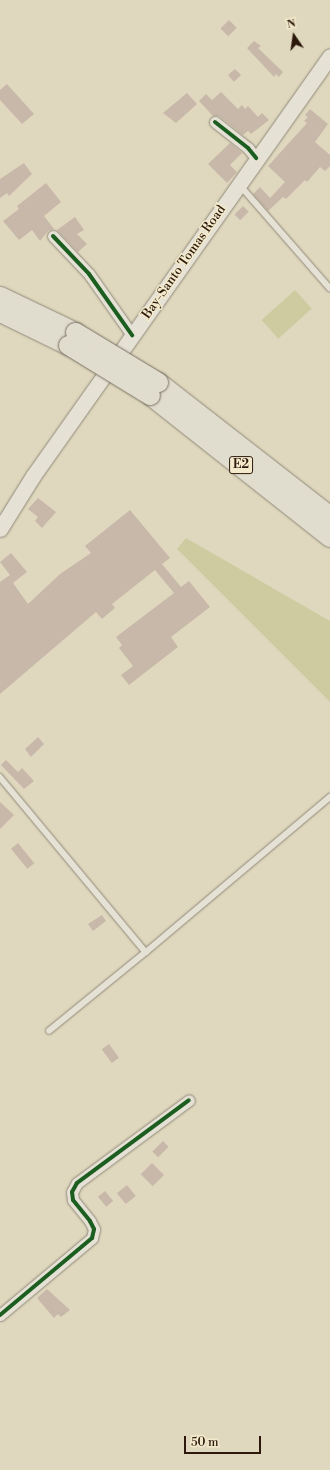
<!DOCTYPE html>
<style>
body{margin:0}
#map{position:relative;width:330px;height:1470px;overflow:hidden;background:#e0d8be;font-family:"Libre Bodoni",serif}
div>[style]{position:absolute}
.green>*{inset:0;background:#cecba0;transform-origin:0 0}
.building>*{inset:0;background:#c8b8a9;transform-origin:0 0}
.roads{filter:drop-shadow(0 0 1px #90897a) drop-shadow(0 0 1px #90897a)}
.lane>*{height:5.5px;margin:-2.75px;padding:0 2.75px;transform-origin:2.75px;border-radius:2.75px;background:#e5e1d5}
.street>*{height:11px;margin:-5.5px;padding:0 5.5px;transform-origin:5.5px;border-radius:5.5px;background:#e5e1d5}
.secondary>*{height:15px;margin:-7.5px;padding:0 7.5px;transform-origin:7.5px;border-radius:7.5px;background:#e5e1d5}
.highway>*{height:19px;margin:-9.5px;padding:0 9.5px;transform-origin:9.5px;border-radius:9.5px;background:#e1ddce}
.bridges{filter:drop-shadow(0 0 1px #787062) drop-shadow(0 0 1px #787062)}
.highway-bridge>*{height:19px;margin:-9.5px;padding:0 9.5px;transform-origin:9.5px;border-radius:9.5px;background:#e1ddce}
.cycleway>*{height:4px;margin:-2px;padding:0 2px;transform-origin:2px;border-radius:2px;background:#1b5e20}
span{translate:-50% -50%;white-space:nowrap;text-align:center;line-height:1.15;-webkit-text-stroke:3px #f3eacc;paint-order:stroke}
.shield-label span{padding:1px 3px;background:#f3eacc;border:1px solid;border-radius:3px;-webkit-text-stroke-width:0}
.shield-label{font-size:12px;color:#2c190c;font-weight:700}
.street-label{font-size:13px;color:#2c190c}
.north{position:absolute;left:274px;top:16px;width:40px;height:40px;-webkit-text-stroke:3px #f3eacc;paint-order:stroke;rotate:347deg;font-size:11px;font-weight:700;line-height:16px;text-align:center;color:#2c190c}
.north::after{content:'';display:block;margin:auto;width:14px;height:18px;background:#2c190c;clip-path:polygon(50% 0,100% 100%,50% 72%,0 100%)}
.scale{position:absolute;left:184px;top:1436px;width:77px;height:18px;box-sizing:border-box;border:2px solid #2c190c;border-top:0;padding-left:5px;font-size:12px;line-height:14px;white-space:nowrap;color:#2c190c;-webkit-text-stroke:3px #f3eacc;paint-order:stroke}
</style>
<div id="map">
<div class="green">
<i style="left:295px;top:290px;width:25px;height:45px;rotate:48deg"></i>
<i style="clip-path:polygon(186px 538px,330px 621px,330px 702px,177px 549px)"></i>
</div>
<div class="building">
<i style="left:229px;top:20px;width:11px;height:12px;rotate:45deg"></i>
<i style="clip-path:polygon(254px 41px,261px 46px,258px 48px,283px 72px,279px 77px,276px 74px,274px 77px,247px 48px)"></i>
<i style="clip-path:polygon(235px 69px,241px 75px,234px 82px,228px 75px)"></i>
<i style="clip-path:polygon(7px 84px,34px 114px,22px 124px,0 100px,0 90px)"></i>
<i style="clip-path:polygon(221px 92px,238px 109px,242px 105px,245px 109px,248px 106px,258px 117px,262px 113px,269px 120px,251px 134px,248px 131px,243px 135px,219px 116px,213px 116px,199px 101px,206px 94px,212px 100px)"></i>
<i style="clip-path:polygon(187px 93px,197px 104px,176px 123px,163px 113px)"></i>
<i style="clip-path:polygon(310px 109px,328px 124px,315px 142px,330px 155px,330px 166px,325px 171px,320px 167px,307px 182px,305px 180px,286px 199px,283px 197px,268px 211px,253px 194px,260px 187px,270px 198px,285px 182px,268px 166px,307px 123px,304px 121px,308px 117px,305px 115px)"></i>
<i style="clip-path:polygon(230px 143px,242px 153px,230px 165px,237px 172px,227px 183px,208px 164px)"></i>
<i style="clip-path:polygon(24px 163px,32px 174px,9px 196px,7px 193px,0 198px,0 179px)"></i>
<i style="clip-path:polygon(46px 183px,61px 202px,44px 216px,54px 229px,48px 231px,40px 241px,32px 230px,19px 240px,3px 221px,19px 209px,17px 206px)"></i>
<i style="left:243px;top:206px;width:8px;height:12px;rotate:45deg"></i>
<i style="clip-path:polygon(75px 217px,84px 230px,77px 234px,87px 244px,78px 252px,57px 230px)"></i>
<i style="clip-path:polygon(38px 498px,56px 512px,42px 528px,35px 521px,38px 517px,28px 509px)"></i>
<i style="clip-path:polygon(130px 510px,170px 558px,162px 564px,181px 587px,189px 581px,210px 607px,171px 637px,178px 647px,129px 685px,121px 675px,133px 666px,119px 648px,122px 645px,116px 637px,174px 593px,155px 570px,112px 604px,115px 608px,102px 619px,96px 612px,0 694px,0 582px,10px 575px,0 562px,11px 553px,27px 572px,13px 583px,28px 604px,60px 574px,91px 553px,85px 546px)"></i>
<i style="clip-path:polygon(38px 737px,44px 744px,31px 757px,25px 749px)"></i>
<i style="clip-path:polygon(6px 760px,18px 772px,22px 768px,34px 781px,24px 789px,1px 765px)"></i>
<i style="clip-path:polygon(0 802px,14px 815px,0 829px)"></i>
<i style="left:18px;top:843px;width:26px;height:9px;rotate:51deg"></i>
<i style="clip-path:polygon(102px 915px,106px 921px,93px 931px,88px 924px)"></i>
<i style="left:109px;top:1044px;width:17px;height:9px;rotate:54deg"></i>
<i style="left:163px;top:1141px;width:8px;height:15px;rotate:45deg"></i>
<i style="left:152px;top:1163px;width:17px;height:16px;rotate:45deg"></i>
<i style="left:127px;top:1185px;width:14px;height:13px;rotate:51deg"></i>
<i style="left:105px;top:1191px;width:13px;height:9px;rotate:51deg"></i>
<i style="clip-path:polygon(47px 1289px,70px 1310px,61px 1317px,58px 1314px,54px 1318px,37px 1298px)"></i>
</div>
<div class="roads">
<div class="lane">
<i style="left:240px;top:185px;width:137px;rotate:48.9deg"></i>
<i style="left:0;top:777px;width:228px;rotate:50.2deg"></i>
<i style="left:146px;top:952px;width:241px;rotate:-40.1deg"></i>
<i style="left:49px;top:1031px;width:125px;rotate:-39.2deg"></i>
</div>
<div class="street">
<i style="left:215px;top:122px;width:42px;rotate:38.2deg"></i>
<i style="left:248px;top:148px;width:13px;rotate:51deg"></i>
<i style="left:53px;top:236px;width:52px;rotate:46.5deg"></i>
<i style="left:89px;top:274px;width:75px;rotate:54.8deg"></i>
<i style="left:0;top:1315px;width:120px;rotate:-39.9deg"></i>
<i style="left:92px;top:1238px;width:9px;rotate:-77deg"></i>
<i style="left:94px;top:1229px;width:9px;rotate:-117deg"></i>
<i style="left:90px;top:1221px;width:27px;rotate:-129deg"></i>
<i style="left:73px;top:1200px;width:8px;rotate:-97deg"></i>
<i style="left:72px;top:1192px;width:10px;rotate:-61deg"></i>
<i style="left:77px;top:1183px;width:139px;rotate:-36.5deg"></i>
</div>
<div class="secondary">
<i style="left:0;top:529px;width:62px;rotate:-58.1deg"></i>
<i style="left:33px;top:476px;width:514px;rotate:-54.73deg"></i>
</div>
<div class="highway">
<i style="left:0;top:296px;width:83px;rotate:25.6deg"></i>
<i style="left:0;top:312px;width:76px;rotate:25.9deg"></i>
<i style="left:158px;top:382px;width:218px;rotate:37.9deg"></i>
<i style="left:150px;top:395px;width:229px;rotate:38.3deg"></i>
</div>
</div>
<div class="bridges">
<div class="highway-bridge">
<i style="left:75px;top:332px;width:97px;rotate:31.1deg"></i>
<i style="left:68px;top:345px;width:96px;rotate:31.4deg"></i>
</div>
</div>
<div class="cycleway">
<i style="left:215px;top:122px;width:42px;rotate:38.2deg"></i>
<i style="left:248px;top:148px;width:13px;rotate:51deg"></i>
<i style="left:53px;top:236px;width:52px;rotate:46.5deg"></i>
<i style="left:89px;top:274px;width:75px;rotate:54.8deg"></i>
<i style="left:0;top:1315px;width:120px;rotate:-39.9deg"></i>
<i style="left:92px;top:1238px;width:9px;rotate:-77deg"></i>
<i style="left:94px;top:1229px;width:9px;rotate:-117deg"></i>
<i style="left:90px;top:1221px;width:27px;rotate:-129deg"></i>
<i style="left:73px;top:1200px;width:8px;rotate:-97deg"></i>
<i style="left:72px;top:1192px;width:10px;rotate:-61deg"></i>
<i style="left:77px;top:1183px;width:139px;rotate:-36.5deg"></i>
</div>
<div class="shield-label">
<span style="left:241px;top:465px">E2</span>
</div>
<div class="street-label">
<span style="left:184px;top:262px;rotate:-55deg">Bay-Santo Tomas Road</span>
</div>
<div class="north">N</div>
<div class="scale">50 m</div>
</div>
